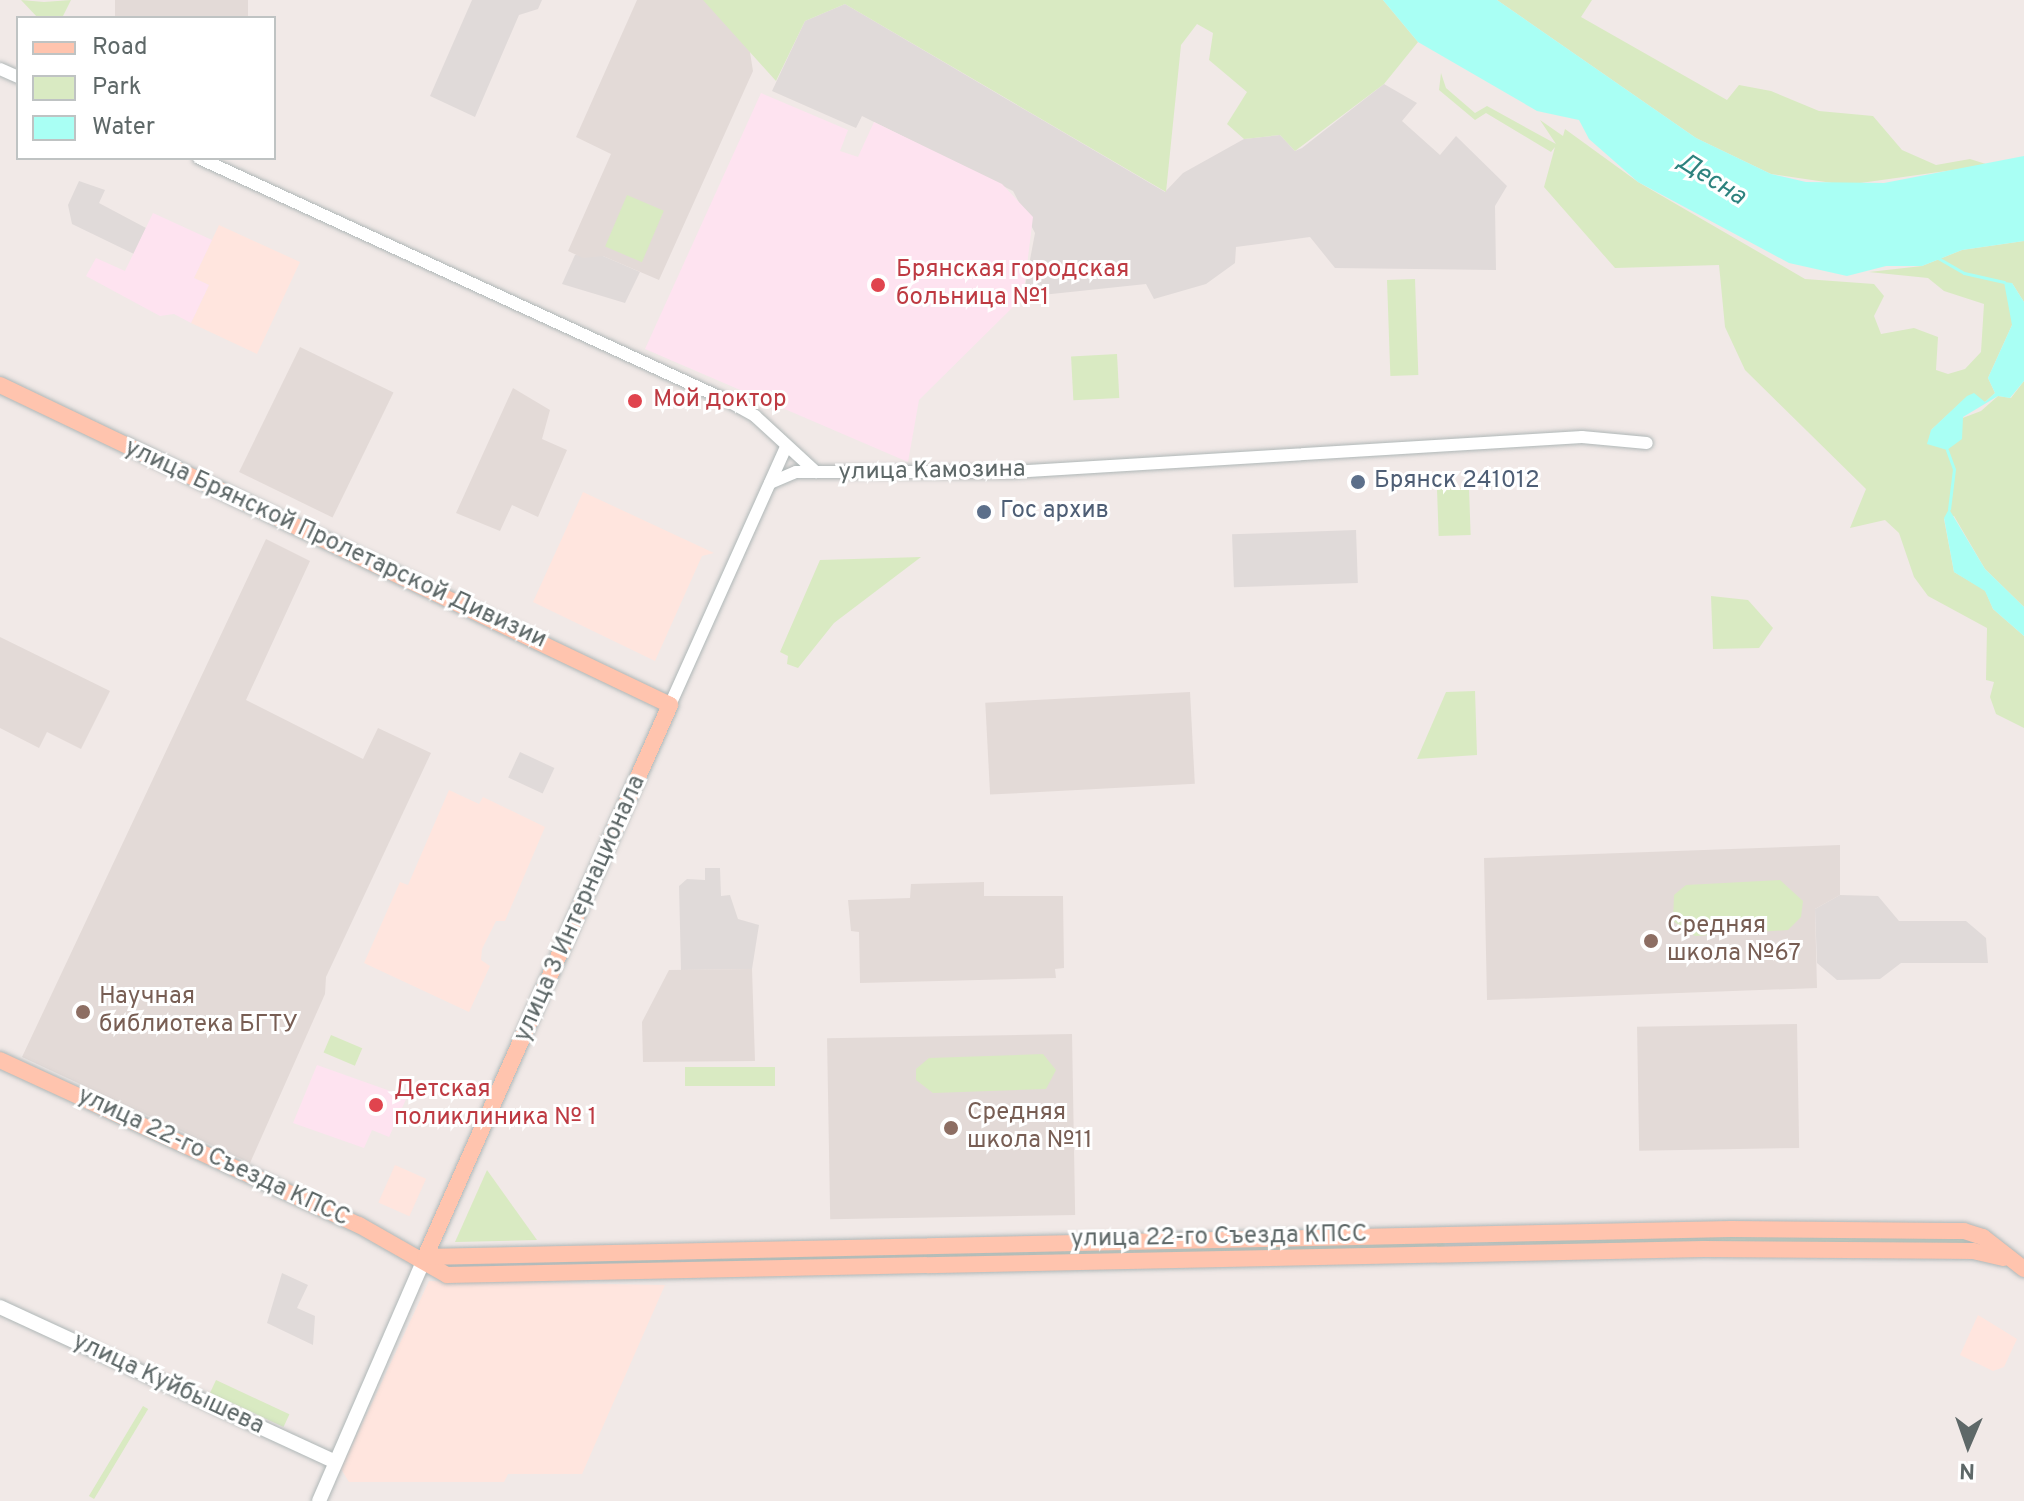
<!DOCTYPE html>
<meta charset="utf-8">
<style>
body{margin:0}
#map{position:relative;width:2024px;height:1501px;overflow:hidden;background:#f1e9e7;font-family:Overpass,sans-serif}
div>[style]{position:absolute}
.commercial>*{inset:0;background:#ffe5de;transform-origin:0 0}
.industrial>*{inset:0;background:#e0dad9;transform-origin:0 0}
.education>*{inset:0;background:#e3dad7;transform-origin:0 0}
.medical>*{inset:0;background:#fee3f0}
.green>*{inset:0;background:#d9eac2;transform-origin:0 0}
.water>*{inset:0;background:#a9fff4}
.stream>*{height:3px;margin:-1.5px;padding:0 1.5px;transform-origin:1.5px;border-radius:1.5px;background:#a9fff4}
.roads{filter:drop-shadow(0 0 2px #afb7b7) drop-shadow(0 0 2px #afb7b7)}
.tertiary>*{height:12px;margin:-6px;padding:0 6px;transform-origin:6px;border-radius:6px;background:#fff}
.secondary>*{height:14px;margin:-7px;padding:0 7px;transform-origin:7px;border-radius:7px;background:#fff}
.primary>*{height:16px;margin:-8px;padding:0 8px;transform-origin:8px;border-radius:8px;background:#ffc4ae}
.dots>*{width:22px;height:22px;translate:-50% -50%;box-sizing:border-box;border:4px solid #fff;border-radius:50%}
span{translate:-50% -50%;white-space:nowrap;text-align:center;line-height:1.15;-webkit-text-stroke:6px #fff;paint-order:stroke}
.health-label{font-size:24px;color:#be3a42}
.left{translate:0 -50%;text-align:left}
.street-label{font-size:24px;color:#5e6868}
.service-label{font-size:24px;color:#4e5e75}
.education-label{font-size:24px;color:#785e54}
.water-label{font-size:26px;color:#2d827e;font-style:italic}
.legend{position:absolute;left:16px;top:16px;width:260px;height:144px;box-sizing:border-box;background:#fff;border:2px solid #bfc3c3;margin:0;padding:10px 14px;list-style:none;font-size:24px;color:#5e6868}
.legend li{display:flex;align-items:center;gap:16px;height:40px}
.legend b{width:40px;border:2px solid #bfc3c3}
.north{position:absolute;left:1928px;top:1405px;width:80px;height:80px;-webkit-text-stroke:6px #fff;paint-order:stroke;rotate:182deg;font-size:22px;font-weight:700;line-height:32px;text-align:center;color:#5e6868}
.north::after{content:'';display:block;margin:auto;width:28px;height:36px;background:#5e6868;clip-path:polygon(50% 0,100% 100%,50% 72%,0 100%)}
</style>
<div id="map">
<div class="commercial">
<i style="clip-path:polygon(219px 225px,300px 262px,257px 354px,191px 323px,209px 285px,194px 278px)"></i>
<i style="clip-path:polygon(583px 492px,714px 553px,702px 556px,655px 661px,533px 602px)"></i>
<i style="clip-path:polygon(449px 790px,479px 804px,483px 797px,545px 827px,505px 921px,496px 921px,482px 949px,481px 960px,490px 966px,469px 1012px,364px 963px,400px 882px,408px 885px)"></i>
<i style="left:395px;top:1165px;width:34px;height:41px;rotate:24deg"></i>
<i style="clip-path:polygon(429px 1281px,665px 1285px,582px 1474px,508px 1474px,504px 1482px,349px 1482px,341px 1469px)"></i>
<i style="clip-path:polygon(1978px 1315px,2017px 1339px,2004px 1367px,1993px 1371px,1960px 1355px)"></i>
</div>
<div class="industrial">
<i style="clip-path:polygon(472px 0,542px 0,538px 9px,519px 15px,475px 117px,430px 96px)"></i>
<i style="clip-path:polygon(845px 4px,1165px 192px,1183px 173px,1244px 139px,1280px 135px,1295px 151px,1302px 148px,1384px 84px,1417px 103px,1402px 121px,1440px 155px,1456px 136px,1507px 186px,1495px 206px,1496px 270px,1335px 268px,1310px 237px,1236px 247px,1235px 263px,1206px 284px,1154px 299px,1146px 284px,1023px 297px,1035px 233px,1013px 191px,862px 116px,856px 128px,772px 91px,805px 21px)"></i>
<i style="clip-path:polygon(79px 181px,105px 190px,99px 203px,146px 228px,134px 254px,72px 224px,68px 205px)"></i>
<i style="clip-path:polygon(575px 255px,603px 256px,640px 272px,625px 303px,562px 284px)"></i>
<i style="left:1356px;top:530px;width:53px;height:124px;rotate:88deg"></i>
<i style="left:520px;top:752px;width:38px;height:28px;rotate:25deg"></i>
<i style="clip-path:polygon(705px 868px,720px 868px,721px 896px,730px 895px,738px 919px,759px 925px,752px 969px,681px 970px,679px 886px,687px 879px,705px 880px)"></i>
<i style="clip-path:polygon(1840px 895px,1878px 896px,1899px 921px,1966px 921px,1986px 938px,1988px 963px,1901px 963px,1880px 979px,1837px 980px,1817px 963px,1815px 909px)"></i>
<i style="clip-path:polygon(282px 1273px,308px 1285px,297px 1308px,315px 1316px,313px 1345px,267px 1323px)"></i>
</div>
<div class="education">
<i style="left:115px;top:0;width:133px;height:19px"></i>
<i style="clip-path:polygon(637px 0,732px 0,743px 9px,753px 71px,659px 280px,603px 256px,583px 258px,568px 251px,611px 154px,576px 137px)"></i>
<i style="left:300px;top:347px;width:104px;height:139px;rotate:26deg"></i>
<i style="clip-path:polygon(513px 388px,550px 410px,542px 439px,567px 450px,538px 517px,512px 505px,500px 531px,456px 513px)"></i>
<i style="clip-path:polygon(266px 539px,310px 561px,246px 700px,363px 759px,378px 728px,431px 753px,326px 977px,325px 994px,250px 1163px,22px 1057px)"></i>
<i style="clip-path:polygon(0 637px,110px 691px,81px 749px,47px 732px,39px 748px,0 728px)"></i>
<i style="left:1190px;top:692px;width:92px;height:205px;rotate:87deg"></i>
<i style="clip-path:polygon(1840px 845px,1840px 895px,1815px 909px,1817px 988px,1487px 1000px,1484px 858px)"></i>
<i style="clip-path:polygon(984px 882px,984px 896px,1063px 896px,1064px 968px,1055px 969px,1056px 978px,860px 983px,859px 932px,851px 931px,848px 900px,910px 898px,911px 884px)"></i>
<i style="clip-path:polygon(752px 969px,755px 1061px,643px 1062px,642px 1022px,669px 970px)"></i>
<i style="left:1797px;top:1024px;width:124px;height:160px;rotate:89deg"></i>
<i style="left:1072px;top:1034px;width:181px;height:245px;rotate:89deg"></i>
</div>
<div class="medical">
<i style="clip-path:polygon(761px 93px,848px 130px,840px 151px,858px 157px,874px 122px,1002px 184px,1033px 217px,1023px 297px,919px 400px,908px 462px,645px 349px)"></i>
<i style="clip-path:polygon(153px 213px,212px 240px,194px 278px,209px 285px,191px 323px,174px 314px,160px 316px,86px 276px,96px 258px,125px 271px)"></i>
<i style="clip-path:polygon(317px 1065px,407px 1097px,389px 1137px,372px 1130px,364px 1148px,293px 1123px)"></i>
</div>
<div class="green">
<i style="clip-path:polygon(21px 0,44px 2px,71px 0,62px 18px,38px 18px)"></i>
<i style="clip-path:polygon(703px 0,1383px 0,1418px 42px,1384px 84px,1295px 151px,1280px 135px,1244px 139px,1227px 124px,1247px 92px,1209px 60px,1213px 33px,1197px 24px,1181px 45px,1166px 192px,845px 4px,805px 21px,776px 81px)"></i>
<i style="clip-path:polygon(1497px 0,1592px 0,1581px 17px,1727px 100px,1739px 85px,1771px 91px,1819px 111px,1873px 116px,1902px 150px,1936px 165px,1970px 159px,1989px 165px,1846px 185px,1771px 174px,1696px 138px)"></i>
<i style="clip-path:polygon(1441px 73px,1446px 88px,1475px 113px,1487px 106px,1556px 144px,1540px 120px,1563px 136px,1565px 129px,1638px 182px,1805px 279px,1874px 284px,1884px 296px,1874px 316px,1881px 334px,1914px 328px,1938px 337px,1936px 370px,1948px 374px,1965px 369px,1981px 352px,1984px 304px,1944px 291px,1928px 278px,1869px 272px,1922px 266px,1962px 250px,2024px 241px,2024px 302px,2012px 283px,2012px 325px,1988px 378px,1995px 393px,1985px 402px,1968px 396px,1931px 430px,1981px 411px,1998px 396px,2011px 398px,2024px 381px,2024px 607px,1985px 569px,1954px 516px,1944px 519px,1954px 572px,1985px 590px,1993px 609px,2024px 636px,2024px 728px,1996px 714px,1990px 697px,1994px 682px,1986px 680px,1987px 628px,1928px 596px,1914px 577px,1899px 533px,1885px 520px,1850px 528px,1866px 489px,1745px 370px,1725px 327px,1719px 265px,1615px 268px,1544px 187px,1555px 147px,1551px 152px,1486px 113px,1475px 120px,1439px 90px)"></i>
<i style="left:627px;top:195px;width:40px;height:56px;rotate:23deg"></i>
<i style="left:1415px;top:279px;width:96px;height:28px;rotate:88deg"></i>
<i style="left:1117px;top:354px;width:44px;height:46px;rotate:87deg"></i>
<i style="left:1469px;top:488px;width:47px;height:32px;rotate:88deg"></i>
<i style="clip-path:polygon(921px 557px,834px 623px,798px 668px,787px 664px,788px 656px,780px 652px,820px 560px)"></i>
<i style="clip-path:polygon(1711px 596px,1748px 600px,1773px 628px,1759px 648px,1713px 649px)"></i>
<i style="clip-path:polygon(1475px 691px,1477px 755px,1417px 759px,1446px 692px)"></i>
<i style="clip-path:polygon(1780px 880px,1803px 901px,1801px 917px,1788px 930px,1695px 936px,1673px 921px,1674px 895px,1686px 885px)"></i>
<i style="left:331px;top:1035px;width:34px;height:19px;rotate:23deg"></i>
<i style="clip-path:polygon(1043px 1054px,1056px 1070px,1046px 1089px,933px 1093px,916px 1080px,916px 1069px,929px 1058px)"></i>
<i style="left:775px;top:1067px;width:19px;height:90px;rotate:90deg"></i>
<i style="clip-path:polygon(487px 1170px,537px 1240px,455px 1242px)"></i>
<i style="clip-path:polygon(1713px 1234px,1967px 1237px,1995px 1251px,1467px 1243px)"></i>
<i style="clip-path:polygon(1445px 1241px,1444px 1249px,696px 1262px,698px 1257px)"></i>
<i style="left:673px;top:1259px;width:4px;height:227px;rotate:90deg"></i>
<i style="left:216px;top:1380px;width:81px;height:14px;rotate:25deg"></i>
<i style="left:143px;top:1406px;width:6px;height:105px;rotate:31deg"></i>
</div>
<div class="water">
<i style="clip-path:polygon(1383px 0,1497px 0,1696px 138px,1771px 174px,1806px 182px,1884px 183px,2024px 156px,2024px 241px,1962px 250px,1922px 266px,1886px 266px,1847px 276px,1789px 263px,1638px 182px,1589px 139px,1579px 120px,1537px 111px,1418px 42px)"></i>
<i style="clip-path:polygon(2004px 282px,2012px 283px,2024px 302px,2024px 381px,2010px 398px,1998px 396px,1963px 417px,1962px 439px,1947px 450px,1927px 444px,1931px 430px,1967px 396px,1974px 393px,1985px 402px,1995px 393px,1988px 378px,2012px 325px)"></i>
<i style="clip-path:polygon(1949px 509px,1985px 569px,2024px 607px,2024px 636px,1993px 609px,1985px 591px,1954px 572px,1944px 518px)"></i>
</div>
<div class="stream">
<i style="left:1938px;top:258px;width:30px;rotate:30deg"></i>
<i style="left:1964px;top:273px;width:41px;rotate:12.7deg"></i>
<i style="left:1947px;top:450px;width:20px;rotate:70deg"></i>
<i style="left:1954px;top:469px;width:40px;rotate:97.1deg"></i>
</div>
<div class="roads">
<div class="tertiary">
<i style="left:0;top:69px;width:20px;rotate:24deg"></i>
<i style="left:199px;top:158px;width:584px;rotate:24.68deg"></i>
<i style="left:730px;top:402px;width:29px;rotate:29deg"></i>
<i style="left:755px;top:416px;width:83px;rotate:42.6deg"></i>
<i style="left:770px;top:483px;width:28px;rotate:-23deg"></i>
<i style="left:796px;top:472px;width:216px"></i>
<i style="left:1012px;top:472px;width:571px;rotate:-3.51deg"></i>
<i style="left:1582px;top:437px;width:65px;rotate:5.3deg"></i>
<i style="left:670px;top:705px;width:281px;rotate:-65.8deg"></i>
</div>
<div class="secondary">
<i style="left:0;top:1307px;width:369px;rotate:24.8deg"></i>
<i style="left:319px;top:1501px;width:266px;rotate:-66.5deg"></i>
</div>
<div class="primary">
<i style="left:0;top:385px;width:742px;rotate:25.53deg"></i>
<i style="left:670px;top:705px;width:604px;rotate:113.93deg"></i>
<i style="left:0;top:1060px;width:395px;rotate:24.7deg"></i>
<i style="left:359px;top:1225px;width:101px;rotate:29.6deg"></i>
<i style="left:447px;top:1275px;width:1257px;rotate:-1.18deg"></i>
<i style="left:1704px;top:1249px;width:269px;rotate:0.4deg"></i>
<i style="left:1973px;top:1251px;width:31px;rotate:13deg"></i>
<i style="left:425px;top:1257px;width:1306px;rotate:-1.23deg"></i>
<i style="left:1731px;top:1229px;width:233px;rotate:0.5deg"></i>
<i style="left:1964px;top:1231px;width:20px;rotate:18deg"></i>
<i style="left:1983px;top:1237px;width:52px;rotate:38deg"></i>
</div>
</div>
<div class="dots">
<i style="left:878px;top:285px;background:#e0444e"></i>
<i style="left:635px;top:401px;background:#e0444e"></i>
<i style="left:1358px;top:482px;background:#5c6f8a"></i>
<i style="left:984px;top:512px;background:#5c6f8a"></i>
<i style="left:1651px;top:941px;background:#8d6e63"></i>
<i style="left:83px;top:1012px;background:#8d6e63"></i>
<i style="left:376px;top:1105px;background:#e0444e"></i>
<i style="left:951px;top:1128px;background:#8d6e63"></i>
</div>
<div class="health-label">
<span class="left" style="left:896px;top:285px">Брянская городская<br>больница №1</span>
<span class="left" style="left:653px;top:401px">Мой доктор</span>
<span class="left" style="left:394px;top:1105px">Детская<br>поликлиника № 1</span>
</div>
<div class="street-label">
<span style="left:932px;top:472px;rotate:-1deg">улица Камозина</span>
<span style="left:335px;top:545px;rotate:25deg">улица Брянской Пролетарской Дивизии</span>
<span style="left:581px;top:909px;rotate:-66deg">улица 3 Интернационала</span>
<span style="left:213px;top:1158px;rotate:25deg">улица 22-го Съезда КПСС</span>
<span style="left:1219px;top:1238px;rotate:-1deg">улица 22-го Съезда КПСС</span>
<span style="left:168px;top:1385px;rotate:25deg">улица Куйбышева</span>
</div>
<div class="service-label">
<span class="left" style="left:1374px;top:482px">Брянск 241012</span>
<span class="left" style="left:1000px;top:512px">Гос архив</span>
</div>
<div class="education-label">
<span class="left" style="left:1667px;top:941px">Средняя<br>школа №67</span>
<span class="left" style="left:99px;top:1012px">Научная<br>библиотека БГТУ</span>
<span class="left" style="left:967px;top:1128px">Средняя<br>школа №11</span>
</div>
<div class="water-label">
<span style="left:1711px;top:180px;rotate:32deg">Десна</span>
</div>
<ul class="legend">
<li><b style="height:10px;background:#ffc4ae"></b>Road</li>
<li><b style="height:22px;background:#d9eac2"></b>Park</li>
<li><b style="height:22px;background:#a9fff4"></b>Water</li>
</ul>
<div class="north">N</div>
</div>
